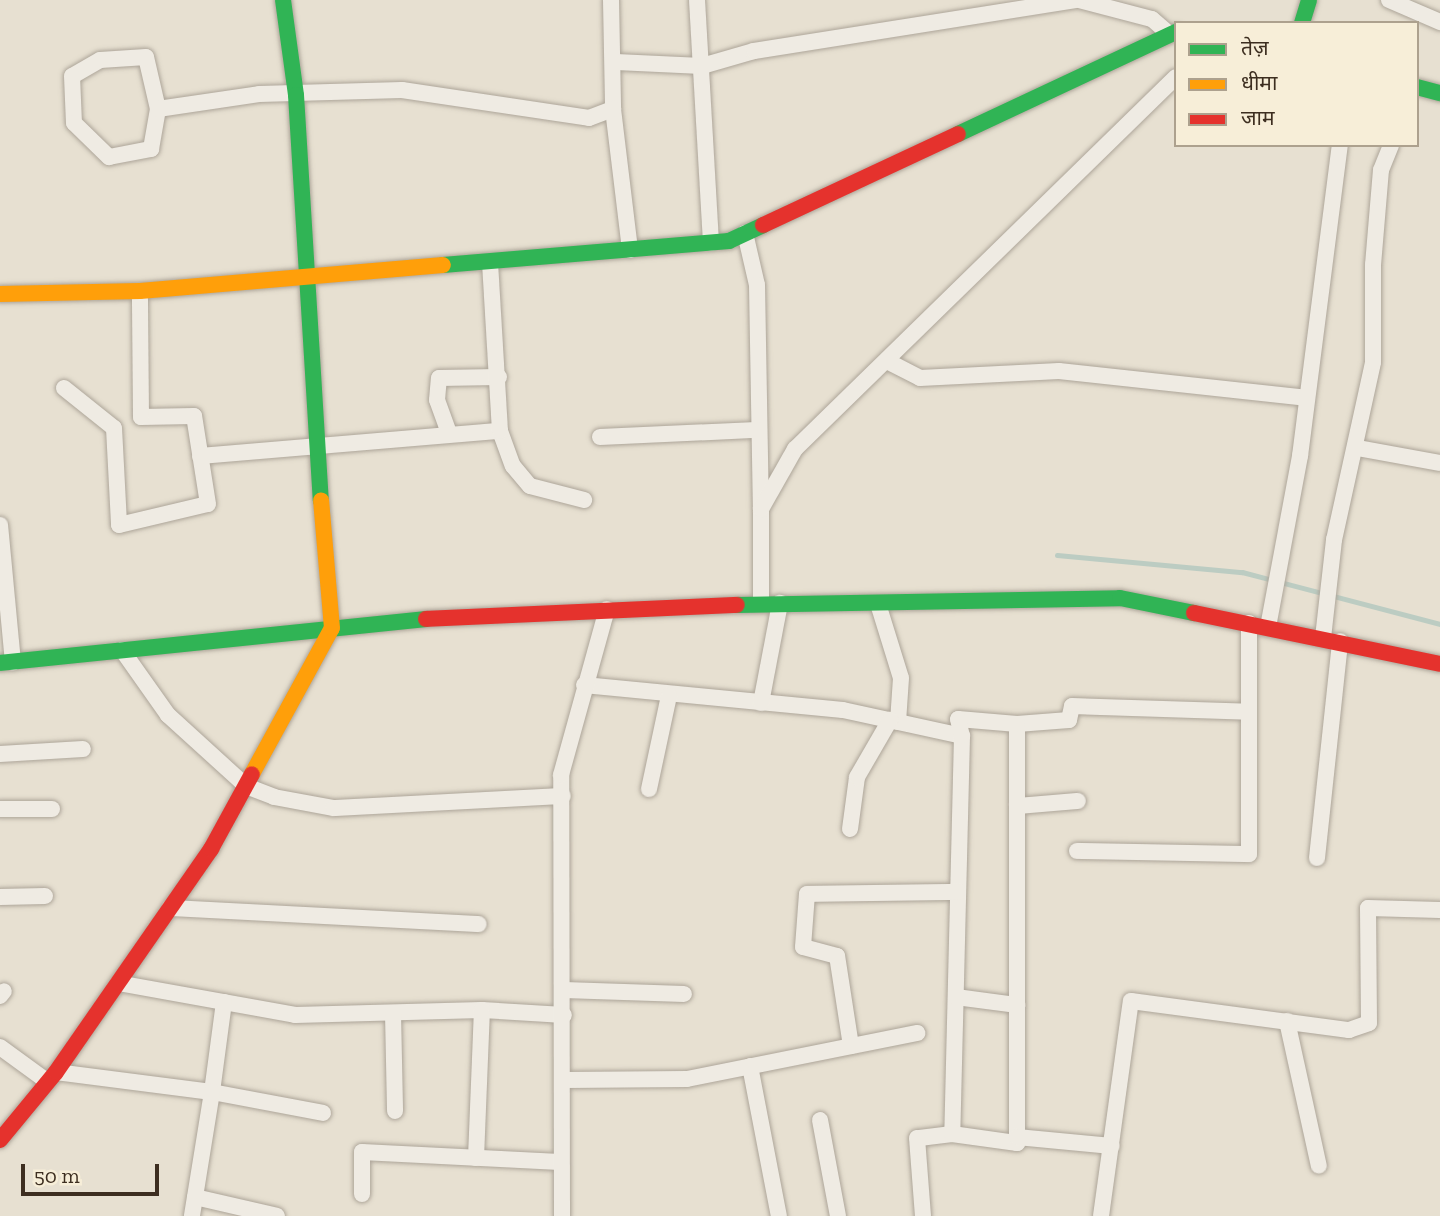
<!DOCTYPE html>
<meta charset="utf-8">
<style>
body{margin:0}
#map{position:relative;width:1440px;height:1216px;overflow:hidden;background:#e7e0d1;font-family:"Zilla Slab","Noto Sans Devanagari",serif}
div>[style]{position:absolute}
.stream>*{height:5px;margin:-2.5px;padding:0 2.5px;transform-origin:2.5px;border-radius:2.5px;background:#bcccc2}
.roads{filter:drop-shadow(0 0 2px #ada599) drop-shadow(0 0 2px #ada599)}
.street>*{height:16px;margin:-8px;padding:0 8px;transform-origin:8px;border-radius:8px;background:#efebe3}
.fast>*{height:16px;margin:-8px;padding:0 8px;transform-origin:8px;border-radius:8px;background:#30b455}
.slow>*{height:16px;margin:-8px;padding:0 8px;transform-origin:8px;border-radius:8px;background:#ff9f0a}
.jam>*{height:16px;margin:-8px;padding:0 8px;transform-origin:8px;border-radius:8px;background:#e5322d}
span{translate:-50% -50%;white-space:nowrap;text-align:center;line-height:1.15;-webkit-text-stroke:6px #f7eed8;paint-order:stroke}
.legend{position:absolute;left:1174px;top:21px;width:245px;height:126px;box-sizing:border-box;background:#f7eed8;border:2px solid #ada18e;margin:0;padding:9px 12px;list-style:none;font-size:21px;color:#3d2e20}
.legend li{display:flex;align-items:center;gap:14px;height:35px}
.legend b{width:35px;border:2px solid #ada18e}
.scale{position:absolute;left:21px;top:1164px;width:138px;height:32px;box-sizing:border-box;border:4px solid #3d2e20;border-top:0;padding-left:9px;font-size:21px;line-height:24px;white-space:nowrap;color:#3d2e20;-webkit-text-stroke:5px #f7eed8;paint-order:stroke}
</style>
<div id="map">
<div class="stream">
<i style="left:1057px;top:555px;width:186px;rotate:5.3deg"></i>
<i style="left:1242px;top:572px;width:205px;rotate:14.7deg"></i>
</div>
<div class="roads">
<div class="street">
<i style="left:611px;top:0;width:109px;rotate:88.9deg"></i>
<i style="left:613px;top:109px;width:142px;rotate:83.1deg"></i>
<i style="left:697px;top:0;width:243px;rotate:86.7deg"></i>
<i style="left:1079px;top:0;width:75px;rotate:14.6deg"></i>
<i style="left:1152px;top:19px;width:23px;rotate:41deg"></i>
<i style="left:1389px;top:0;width:56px;rotate:23.3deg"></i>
<i style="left:616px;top:62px;width:86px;rotate:2.7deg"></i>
<i style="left:702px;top:66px;width:54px;rotate:-16.1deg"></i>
<i style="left:754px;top:51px;width:327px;rotate:-9deg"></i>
<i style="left:158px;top:109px;width:53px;rotate:-103deg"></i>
<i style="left:146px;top:57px;width:46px;rotate:176.3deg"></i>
<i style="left:100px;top:60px;width:32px;rotate:150deg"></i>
<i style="left:72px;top:76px;width:47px;rotate:87.6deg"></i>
<i style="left:74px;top:123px;width:49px;rotate:44.2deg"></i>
<i style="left:109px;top:157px;width:43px;rotate:-10.8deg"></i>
<i style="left:151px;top:149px;width:41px;rotate:-80.1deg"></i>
<i style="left:158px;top:109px;width:102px;rotate:-8.4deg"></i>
<i style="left:259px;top:94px;width:143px;rotate:-1.6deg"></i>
<i style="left:402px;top:90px;width:189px;rotate:8.5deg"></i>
<i style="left:589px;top:118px;width:26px;rotate:-21deg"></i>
<i style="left:745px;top:233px;width:53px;rotate:77deg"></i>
<i style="left:757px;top:285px;width:224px;rotate:89deg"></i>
<i style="left:887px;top:361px;width:37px;rotate:27deg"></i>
<i style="left:920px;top:378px;width:139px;rotate:-2.9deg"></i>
<i style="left:1059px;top:371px;width:248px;rotate:6.2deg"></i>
<i style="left:64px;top:388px;width:64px;rotate:38.7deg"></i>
<i style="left:114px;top:428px;width:97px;rotate:87deg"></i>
<i style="left:119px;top:525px;width:91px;rotate:-13.3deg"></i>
<i style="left:208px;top:504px;width:89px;rotate:-99deg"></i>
<i style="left:194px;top:416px;width:53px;rotate:178.9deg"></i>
<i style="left:141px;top:417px;width:126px;rotate:-90.5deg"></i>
<i style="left:500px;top:431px;width:37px;rotate:70deg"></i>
<i style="left:513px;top:466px;width:26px;rotate:50deg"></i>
<i style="left:530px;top:486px;width:56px;rotate:14.5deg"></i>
<i style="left:449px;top:433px;width:35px;rotate:-110deg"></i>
<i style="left:437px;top:400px;width:22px;rotate:-85deg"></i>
<i style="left:439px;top:378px;width:60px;rotate:-1deg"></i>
<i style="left:600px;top:437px;width:157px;rotate:-2.6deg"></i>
<i style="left:1358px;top:448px;width:83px;rotate:10.4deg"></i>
<i style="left:200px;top:456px;width:301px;rotate:-4.8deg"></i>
<i style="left:500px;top:431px;width:169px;rotate:-93.4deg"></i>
<i style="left:0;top:525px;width:138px;rotate:84.6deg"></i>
<i style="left:761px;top:604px;width:95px;rotate:-90deg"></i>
<i style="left:761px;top:509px;width:69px;rotate:-60.5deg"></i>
<i style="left:795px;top:449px;width:532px;rotate:-44.32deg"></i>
<i style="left:879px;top:607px;width:74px;rotate:72.8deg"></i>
<i style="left:901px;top:678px;width:44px;rotate:93.9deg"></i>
<i style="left:1268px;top:627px;width:174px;rotate:-79.4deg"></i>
<i style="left:1300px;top:456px;width:314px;rotate:-82.7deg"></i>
<i style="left:1323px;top:638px;width:99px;rotate:-83.6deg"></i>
<i style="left:1334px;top:540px;width:182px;rotate:-77.6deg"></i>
<i style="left:1373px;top:362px;width:97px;rotate:-90deg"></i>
<i style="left:1373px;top:265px;width:95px;rotate:-85.2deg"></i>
<i style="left:1381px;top:170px;width:27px;rotate:-68deg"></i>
<i style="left:122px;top:650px;width:80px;rotate:54.7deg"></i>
<i style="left:168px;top:715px;width:105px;rotate:42.3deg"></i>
<i style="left:246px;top:786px;width:30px;rotate:21deg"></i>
<i style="left:274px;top:797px;width:61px;rotate:10.4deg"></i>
<i style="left:334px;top:808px;width:229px;rotate:-3deg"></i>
<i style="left:584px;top:685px;width:260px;rotate:5.5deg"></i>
<i style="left:843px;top:710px;width:122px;rotate:12.3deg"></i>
<i style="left:962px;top:736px;width:398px;rotate:91.4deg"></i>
<i style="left:952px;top:1134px;width:35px;rotate:173deg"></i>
<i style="left:917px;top:1138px;width:78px;rotate:85.6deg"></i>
<i style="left:761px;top:703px;width:102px;rotate:-79.2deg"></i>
<i style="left:1017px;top:724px;width:52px;rotate:-4.4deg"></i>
<i style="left:1069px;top:720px;width:14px;rotate:-78deg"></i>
<i style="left:1072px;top:706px;width:177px;rotate:1.9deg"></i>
<i style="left:0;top:754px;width:83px;rotate:-3.4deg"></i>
<i style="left:649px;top:789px;width:95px;rotate:-77.9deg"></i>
<i style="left:1017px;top:806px;width:61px;rotate:-4.7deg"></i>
<i style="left:0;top:809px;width:52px"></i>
<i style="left:850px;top:829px;width:52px;rotate:-82.3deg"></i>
<i style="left:857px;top:777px;width:66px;rotate:-59.9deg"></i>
<i style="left:1077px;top:851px;width:172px;rotate:1deg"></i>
<i style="left:1249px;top:854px;width:231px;rotate:-90deg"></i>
<i style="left:1317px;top:858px;width:218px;rotate:-83.9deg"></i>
<i style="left:0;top:897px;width:45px;rotate:-1.3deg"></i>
<i style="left:170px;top:908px;width:309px;rotate:3deg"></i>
<i style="left:118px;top:983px;width:180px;rotate:10.2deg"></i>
<i style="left:295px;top:1015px;width:187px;rotate:-1.5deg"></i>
<i style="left:482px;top:1010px;width:82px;rotate:3.5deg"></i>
<i style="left:564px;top:990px;width:120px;rotate:1.9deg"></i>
<i style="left:0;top:996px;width:6px;rotate:-51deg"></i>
<i style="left:956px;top:997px;width:62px;rotate:7.5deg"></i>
<i style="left:224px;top:1002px;width:91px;rotate:97.6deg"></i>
<i style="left:212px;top:1092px;width:113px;rotate:10.7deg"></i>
<i style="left:393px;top:1013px;width:98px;rotate:88.8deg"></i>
<i style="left:1287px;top:1021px;width:148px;rotate:77.6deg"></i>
<i style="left:851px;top:1046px;width:91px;rotate:-98.8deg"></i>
<i style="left:837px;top:956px;width:35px;rotate:-165deg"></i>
<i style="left:803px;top:947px;width:53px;rotate:-85.7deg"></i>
<i style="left:807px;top:894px;width:151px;rotate:-0.8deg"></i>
<i style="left:0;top:1047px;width:59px;rotate:36.1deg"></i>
<i style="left:750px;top:1066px;width:153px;rotate:79.1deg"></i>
<i style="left:56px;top:1072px;width:157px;rotate:7.3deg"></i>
<i style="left:212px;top:1092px;width:126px;rotate:99.2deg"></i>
<i style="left:565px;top:1080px;width:122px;rotate:-0.5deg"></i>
<i style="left:687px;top:1079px;width:235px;rotate:-11.3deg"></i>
<i style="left:820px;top:1120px;width:98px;rotate:79.4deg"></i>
<i style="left:952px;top:1134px;width:66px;rotate:7.9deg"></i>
<i style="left:1017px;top:1143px;width:419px;rotate:-90deg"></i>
<i style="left:1017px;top:724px;width:59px;rotate:-175.2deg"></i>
<i style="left:958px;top:719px;width:17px;rotate:77deg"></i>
<i style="left:1017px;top:1137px;width:95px;rotate:5.4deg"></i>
<i style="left:476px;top:1158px;width:148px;rotate:-87.7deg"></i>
<i style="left:362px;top:1194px;width:42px;rotate:-90deg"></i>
<i style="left:362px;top:1152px;width:198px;rotate:2.9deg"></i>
<i style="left:195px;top:1197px;width:84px;rotate:13deg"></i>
<i style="left:562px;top:1216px;width:441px;rotate:-90.1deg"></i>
<i style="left:561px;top:775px;width:172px;rotate:-74.5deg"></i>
<i style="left:1101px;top:1216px;width:217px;rotate:-82.1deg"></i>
<i style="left:1131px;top:1001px;width:220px;rotate:7.6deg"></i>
<i style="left:1349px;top:1030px;width:21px;rotate:-19deg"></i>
<i style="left:1369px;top:1023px;width:115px;rotate:-90.5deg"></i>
<i style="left:1368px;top:908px;width:72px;rotate:1.6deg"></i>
</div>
<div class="fast">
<i style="left:283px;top:0;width:96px;rotate:82.2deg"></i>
<i style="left:296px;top:95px;width:406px;rotate:86.5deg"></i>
<i style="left:1302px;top:23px;width:24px;rotate:-73deg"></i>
<i style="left:1417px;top:87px;width:24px;rotate:15deg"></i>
<i style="left:958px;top:134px;width:241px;rotate:-25.1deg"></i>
<i style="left:443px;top:265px;width:287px;rotate:-4.8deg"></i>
<i style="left:729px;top:241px;width:38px;rotate:-25deg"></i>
<i style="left:737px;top:605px;width:383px;rotate:-1deg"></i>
<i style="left:1120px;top:598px;width:76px;rotate:11.5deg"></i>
<i style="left:0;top:663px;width:428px;rotate:-5.9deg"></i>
</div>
<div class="slow">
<i style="left:0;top:294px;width:140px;rotate:-1.2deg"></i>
<i style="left:140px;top:291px;width:304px;rotate:-4.9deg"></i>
<i style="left:252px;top:774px;width:166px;rotate:-61.3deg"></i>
<i style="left:332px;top:628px;width:128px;rotate:-94.9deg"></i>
</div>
<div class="jam">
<i style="left:763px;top:225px;width:215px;rotate:-25deg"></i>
<i style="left:1194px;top:613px;width:251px;rotate:11.7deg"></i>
<i style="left:426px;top:619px;width:311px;rotate:-2.6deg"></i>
<i style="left:0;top:1140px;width:88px;rotate:-50.5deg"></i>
<i style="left:56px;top:1072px;width:272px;rotate:-55.2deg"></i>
<i style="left:211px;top:849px;width:85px;rotate:-61.3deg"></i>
</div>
</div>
<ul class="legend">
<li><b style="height:9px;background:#30b455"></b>तेज़</li>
<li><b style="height:9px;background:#ff9f0a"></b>धीमा</li>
<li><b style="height:9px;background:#e5322d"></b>जाम</li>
</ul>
<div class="scale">50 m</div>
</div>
